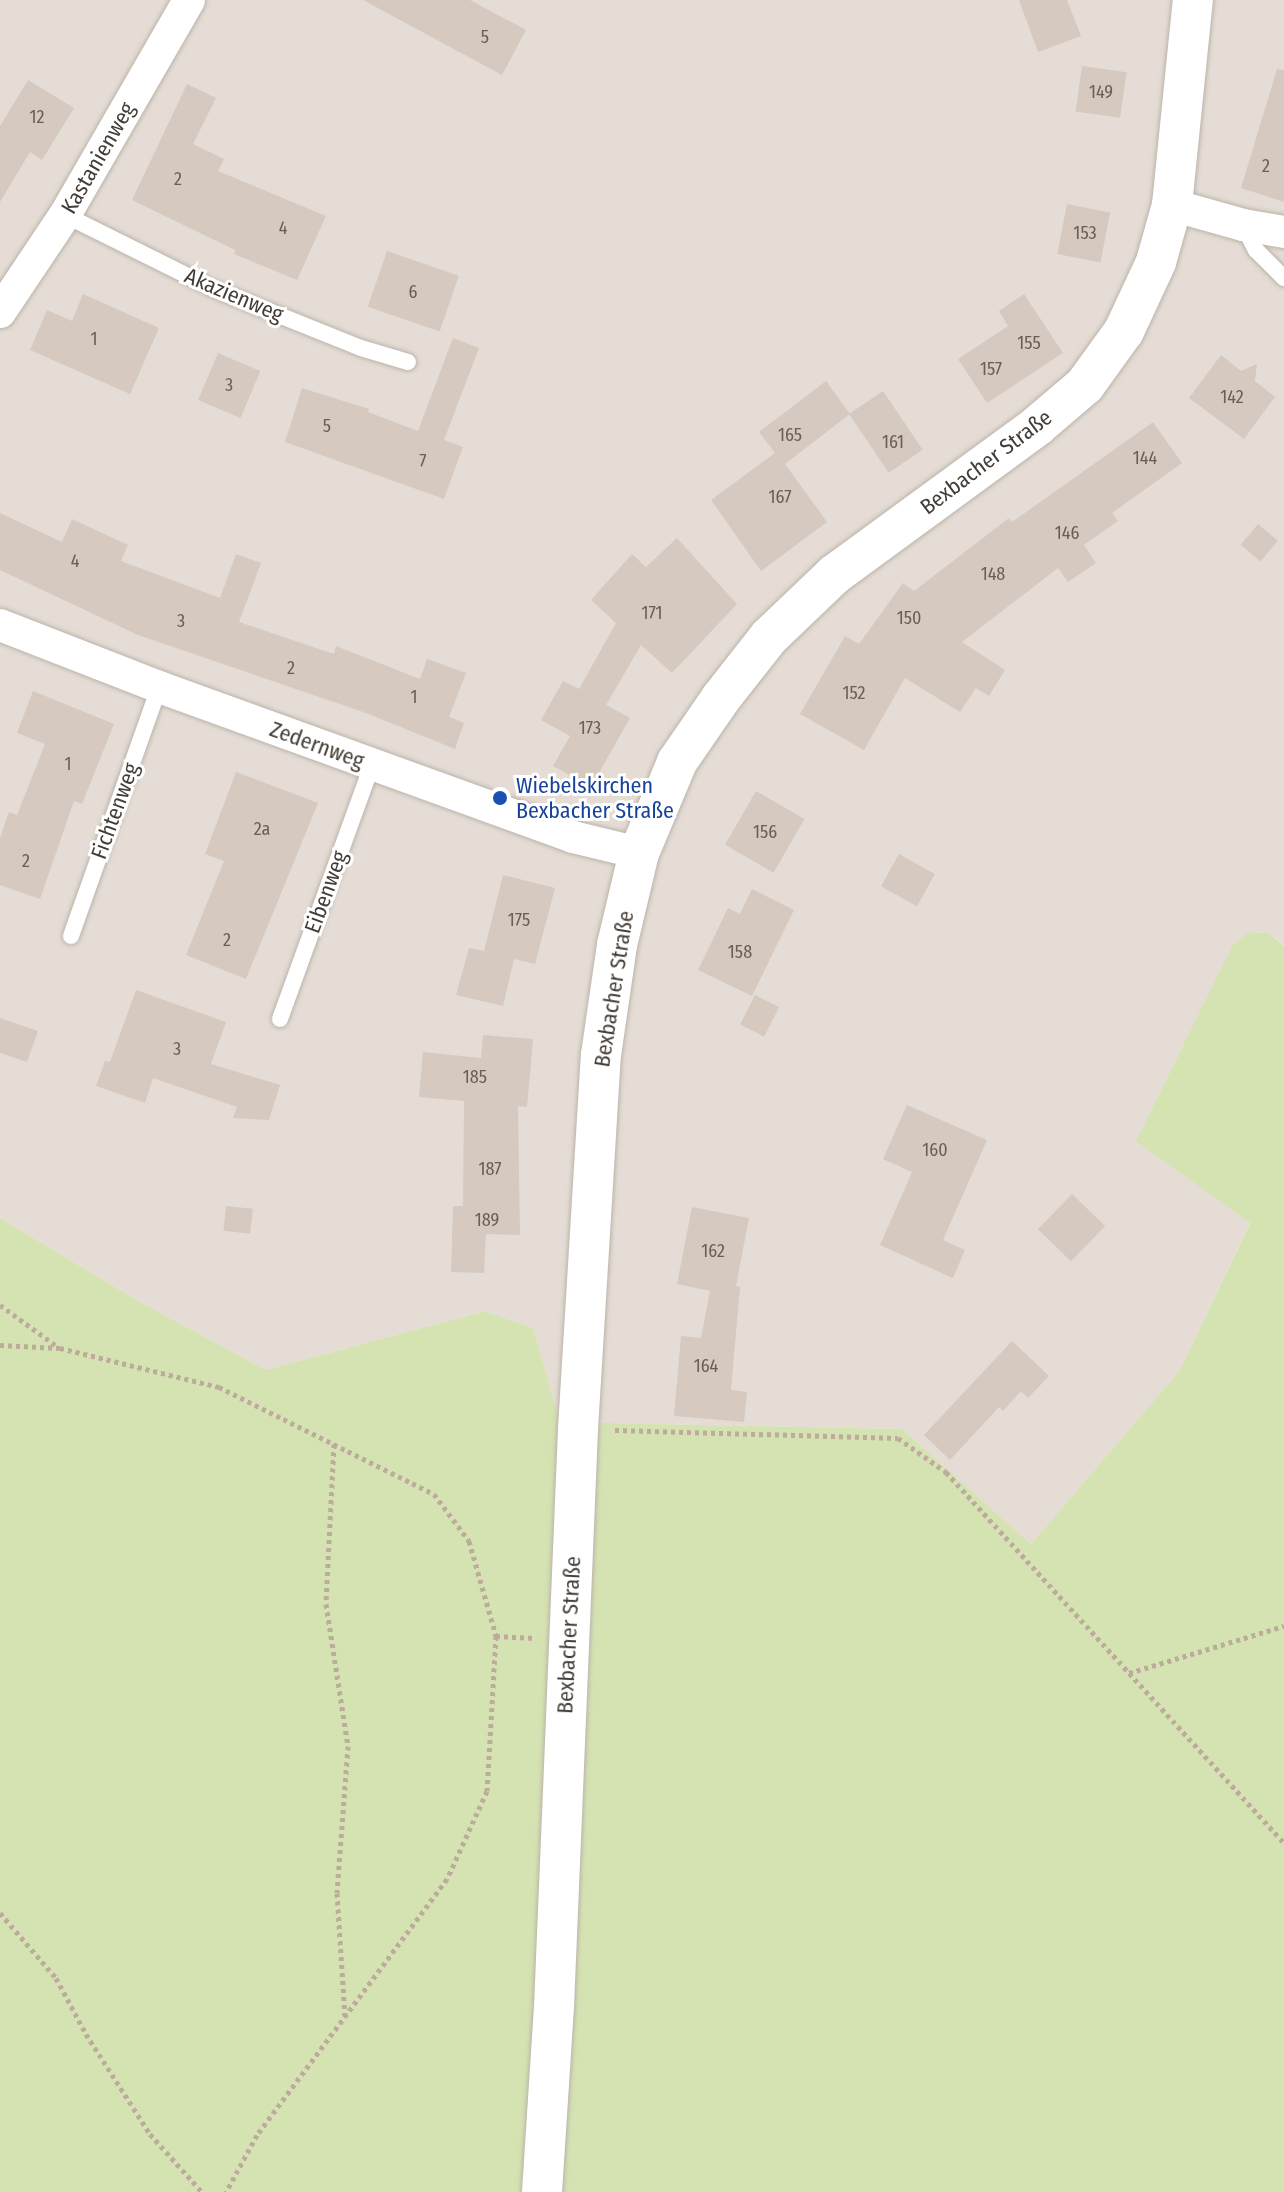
<!DOCTYPE html>
<meta charset="utf-8">
<style>
body{margin:0}
#map{position:relative;width:1284px;height:2192px;overflow:hidden;background:#f2ece7;font-family:"Fira Sans Condensed",sans-serif}
div>[style]{position:absolute}
.residential>*{inset:0;background:#e5ddd5}
.green>*{inset:0;background:#d5e3b2}
.building>*{inset:0;background:#d5c9c0;transform-origin:0 0}
.path>*{height:5px;margin-top:-2.5px;transform-origin:0;background:repeating-linear-gradient(90deg,#bdac9c 0 4px,transparent 0 8px)}
.roads{filter:drop-shadow(0 0 2px #bcb3aa) drop-shadow(0 0 2px #bcb3aa)}
.service>*{height:16px;margin:-8px;padding:0 8px;transform-origin:8px;border-radius:8px;background:#fff}
.minor>*{height:32px;margin:-16px;padding:0 16px;transform-origin:16px;border-radius:16px;background:#fff}
.tertiary>*{height:40px;margin:-20px;padding:0 20px;transform-origin:20px;border-radius:20px;background:#fff}
.dots>*{width:22px;height:22px;translate:-50% -50%;box-sizing:border-box;border:4px solid #fff;border-radius:50%}
span{translate:-50% -50%;white-space:nowrap;text-align:center;line-height:1.15;-webkit-text-stroke:6px #fff;paint-order:stroke}
.number-label{font-size:18px;color:#685f58}
.number-label span{-webkit-text-stroke-width:0}
.street-label{font-size:22px;color:#443c36}
.transit-label{font-size:22px;color:#164399}
.left{translate:0 -50%;text-align:left}
</style>
<div id="map">
<div class="residential">
<i style="clip-path:polygon(0 0,1284px 0,1284px 945px,1269px 933px,1250px 932px,1233px 945px,1250px 1222px,1180px 1370px,1031px 1544px,902px 1429px,560px 1422px,533px 1328px,485px 1311px,266px 1370px,140px 1302px,0 1218px)"></i>
</div>
<div class="green">
<i style="clip-path:polygon(1249px 932px,1269px 933px,1284px 946px,1284px 2192px,0 2192px,0 1218px,140px 1302px,266px 1370px,485px 1311px,533px 1328px,560px 1422px,902px 1429px,1031px 1544px,1180px 1370px,1250px 1223px,1136px 1141px,1233px 945px)"></i>
</div>
<div class="building">
<i style="clip-path:polygon(363px 0,470px 0,526px 30px,502px 75px)"></i>
<i style="clip-path:polygon(1019px 0,1067px 0,1081px 36px,1038px 52px)"></i>
<i style="left:1082px;top:66px;width:45px;height:46px;rotate:8deg"></i>
<i style="clip-path:polygon(1277px 69px,1284px 70px,1284px 202px,1241px 188px)"></i>
<i style="clip-path:polygon(28px 80px,74px 108px,42px 160px,30px 152px,0 202px,0 126px)"></i>
<i style="clip-path:polygon(187px 84px,216px 98px,193px 144px,224px 159px,218px 171px,326px 216px,297px 280px,234px 254px,235px 250px,132px 200px)"></i>
<i style="left:1067px;top:204px;width:44px;height:51px;rotate:11deg"></i>
<i style="left:387px;top:251px;width:76px;height:59px;rotate:19deg"></i>
<i style="clip-path:polygon(83px 294px,159px 328px,130px 394px,30px 350px,47px 310px,72px 321px)"></i>
<i style="clip-path:polygon(1024px 294px,1063px 353px,987px 403px,958px 359px,1008px 326px,999px 311px)"></i>
<i style="clip-path:polygon(453px 338px,479px 348px,444px 440px,463px 447px,444px 499px,285px 442px,302px 388px,369px 409px,368px 412px,418px 431px)"></i>
<i style="left:218px;top:353px;width:46px;height:51px;rotate:23deg"></i>
<i style="clip-path:polygon(1221px 355px,1241px 371px,1257px 364px,1255px 381px,1275px 397px,1244px 439px,1189px 398px)"></i>
<i style="clip-path:polygon(826px 381px,850px 414px,785px 464px,827px 522px,761px 571px,711px 500px,775px 453px,759px 432px)"></i>
<i style="left:883px;top:391px;width:71px;height:41px;rotate:56deg"></i>
<i style="clip-path:polygon(1153px 422px,1182px 463px,1112px 513px,1118px 521px,1084px 545px,1096px 563px,1068px 582px,1058px 568px,962px 642px,1005px 670px,989px 696px,976px 688px,960px 712px,905px 678px,864px 750px,800px 714px,845px 636px,859px 644px,903px 583px,914px 591px,1009px 518px,1012px 522px)"></i>
<i style="clip-path:polygon(0 513px,62px 542px,72px 519px,128px 545px,121px 561px,220px 598px,236px 554px,261px 563px,239px 622px,334px 654px,336px 646px,420px 679px,427px 659px,466px 673px,449px 717px,464px 723px,455px 749px,366px 713px,138px 635px,0 570px)"></i>
<i style="left:1258px;top:524px;width:26px;height:27px;rotate:40deg"></i>
<i style="clip-path:polygon(677px 538px,737px 604px,672px 673px,641px 645px,606px 705px,630px 718px,591px 787px,553px 766px,570px 736px,541px 720px,563px 681px,579px 689px,616px 623px,591px 600px,632px 554px,646px 567px)"></i>
<i style="clip-path:polygon(33px 691px,114px 724px,82px 804px,74px 801px,40px 899px,0 885px,0 838px,9px 812px,17px 815px,45px 744px,17px 733px)"></i>
<i style="clip-path:polygon(236px 772px,318px 803px,246px 979px,186px 955px,224px 861px,205px 854px)"></i>
<i style="left:756px;top:791px;width:56px;height:62px;rotate:30deg"></i>
<i style="left:899px;top:854px;width:41px;height:37px;rotate:29deg"></i>
<i style="clip-path:polygon(503px 875px,555px 888px,535px 964px,514px 959px,503px 1006px,456px 995px,469px 948px,484px 951px)"></i>
<i style="clip-path:polygon(752px 889px,794px 910px,752px 996px,698px 970px,728px 908px,740px 914px)"></i>
<i style="clip-path:polygon(136px 990px,226px 1022px,211px 1064px,280px 1085px,269px 1120px,233px 1118px,237px 1107px,153px 1078px,145px 1103px,96px 1086px,105px 1061px,110px 1062px)"></i>
<i style="left:755px;top:995px;width:27px;height:33px;rotate:27deg"></i>
<i style="clip-path:polygon(0 1018px,38px 1031px,27px 1062px,0 1053px)"></i>
<i style="clip-path:polygon(483px 1035px,533px 1039px,527px 1107px,518px 1106px,520px 1235px,486px 1234px,484px 1273px,451px 1272px,453px 1206px,463px 1206px,464px 1101px,419px 1097px,423px 1052px,481px 1058px)"></i>
<i style="clip-path:polygon(907px 1105px,987px 1140px,943px 1240px,965px 1250px,953px 1278px,880px 1245px,912px 1172px,883px 1159px)"></i>
<i style="left:1072px;top:1194px;width:46px;height:49px;rotate:44deg"></i>
<i style="left:226px;top:1206px;width:27px;height:25px;rotate:6deg"></i>
<i style="clip-path:polygon(692px 1207px,749px 1218px,736px 1286px,740px 1287px,731px 1390px,747px 1392px,744px 1422px,674px 1416px,681px 1336px,701px 1338px,710px 1291px,677px 1284px)"></i>
<i style="clip-path:polygon(1012px 1341px,1049px 1376px,1028px 1398px,1021px 1391px,1003px 1411px,999px 1407px,950px 1460px,924px 1435px)"></i>
</div>
<div class="path">
<i style="left:0;top:1305px;width:72px;rotate:35.9deg"></i>
<i style="left:0;top:1345px;width:60px;rotate:2.9deg"></i>
<i style="left:60px;top:1348px;width:164px;rotate:13.8deg"></i>
<i style="left:219px;top:1387px;width:240px;rotate:26.5deg"></i>
<i style="left:434px;top:1494px;width:59px;rotate:53.3deg"></i>
<i style="left:469px;top:1541px;width:99px;rotate:74.1deg"></i>
<i style="left:496px;top:1636px;width:155px;rotate:93.3deg"></i>
<i style="left:487px;top:1791px;width:97px;rotate:114.4deg"></i>
<i style="left:447px;top:1879px;width:319px;rotate:126.6deg"></i>
<i style="left:257px;top:2135px;width:65px;rotate:118.5deg"></i>
<i style="left:615px;top:1430px;width:283px;rotate:1.6deg"></i>
<i style="left:898px;top:1438px;width:59px;rotate:35.3deg"></i>
<i style="left:946px;top:1472px;width:502px;rotate:47.66deg"></i>
<i style="left:334px;top:1444px;width:160px;rotate:92.9deg"></i>
<i style="left:326px;top:1604px;width:144px;rotate:81.2deg"></i>
<i style="left:348px;top:1746px;width:147px;rotate:94.3deg"></i>
<i style="left:337px;top:1893px;width:123px;rotate:86.3deg"></i>
<i style="left:496px;top:1636px;width:39px;rotate:3deg"></i>
<i style="left:1129px;top:1673px;width:162px;rotate:-16.9deg"></i>
<i style="left:0;top:1913px;width:86px;rotate:49.3deg"></i>
<i style="left:56px;top:1978px;width:64px;rotate:61.8deg"></i>
<i style="left:86px;top:2034px;width:119px;rotate:57.4deg"></i>
<i style="left:150px;top:2134px;width:78px;rotate:48.1deg"></i>
</div>
<div class="roads">
<div class="service">
<i style="left:65px;top:215px;width:166px;rotate:26.4deg"></i>
<i style="left:214px;top:289px;width:158px;rotate:21.9deg"></i>
<i style="left:361px;top:348px;width:49px;rotate:16.6deg"></i>
<i style="left:1243px;top:225px;width:28px;rotate:63deg"></i>
<i style="left:1256px;top:250px;width:40px;rotate:45deg"></i>
<i style="left:71px;top:936px;width:264px;rotate:-70.5deg"></i>
<i style="left:280px;top:1019px;width:270px;rotate:-70.1deg"></i>
</div>
<div class="minor">
<i style="left:1172px;top:205px;width:74px;rotate:15.7deg"></i>
<i style="left:1243px;top:225px;width:42px;rotate:9.7deg"></i>
<i style="left:0;top:312px;width:117px;rotate:-56.2deg"></i>
<i style="left:65px;top:215px;width:248px;rotate:-60deg"></i>
<i style="left:0;top:625px;width:171px;rotate:21.3deg"></i>
<i style="left:159px;top:687px;width:440px;rotate:19.9deg"></i>
<i style="left:573px;top:837px;width:68px;rotate:13.6deg"></i>
</div>
<div class="tertiary">
<i style="left:542px;top:2192px;width:185px;rotate:-86.3deg"></i>
<i style="left:554px;top:2007px;width:578px;rotate:-87.62deg"></i>
<i style="left:578px;top:1429px;width:375px;rotate:-86.5deg"></i>
<i style="left:601px;top:1055px;width:111px;rotate:-81.7deg"></i>
<i style="left:617px;top:945px;width:95px;rotate:-76.6deg"></i>
<i style="left:639px;top:853px;width:99px;rotate:-67.3deg"></i>
<i style="left:677px;top:762px;width:78px;rotate:-55.5deg"></i>
<i style="left:721px;top:698px;width:78px;rotate:-51.8deg"></i>
<i style="left:769px;top:637px;width:91px;rotate:-43.7deg"></i>
<i style="left:835px;top:574px;width:250px;rotate:-36.2deg"></i>
<i style="left:1037px;top:426px;width:63px;rotate:-40.5deg"></i>
<i style="left:1085px;top:385px;width:67px;rotate:-54.2deg"></i>
<i style="left:1124px;top:331px;width:76px;rotate:-65.1deg"></i>
<i style="left:1156px;top:262px;width:59px;rotate:-74.3deg"></i>
<i style="left:1172px;top:205px;width:206px;rotate:-84.2deg"></i>
</div>
</div>
<div class="dots">
<i style="left:500px;top:798px;background:#1a4fb4"></i>
</div>
<div class="number-label">
<span style="left:485px;top:37px">5</span>
<span style="left:1101px;top:92px">149</span>
<span style="left:37px;top:117px">12</span>
<span style="left:1266px;top:166px">2</span>
<span style="left:178px;top:179px">2</span>
<span style="left:283px;top:228px">4</span>
<span style="left:1085px;top:233px">153</span>
<span style="left:413px;top:292px">6</span>
<span style="left:94px;top:339px">1</span>
<span style="left:1029px;top:343px">155</span>
<span style="left:991px;top:369px">157</span>
<span style="left:229px;top:385px">3</span>
<span style="left:1232px;top:397px">142</span>
<span style="left:327px;top:426px">5</span>
<span style="left:790px;top:435px">165</span>
<span style="left:893px;top:442px">161</span>
<span style="left:1145px;top:458px">144</span>
<span style="left:423px;top:461px">7</span>
<span style="left:780px;top:497px">167</span>
<span style="left:1067px;top:533px">146</span>
<span style="left:75px;top:561px">4</span>
<span style="left:993px;top:574px">148</span>
<span style="left:652px;top:613px">171</span>
<span style="left:909px;top:618px">150</span>
<span style="left:181px;top:621px">3</span>
<span style="left:291px;top:668px">2</span>
<span style="left:854px;top:693px">152</span>
<span style="left:414px;top:697px">1</span>
<span style="left:590px;top:728px">173</span>
<span style="left:68px;top:764px">1</span>
<span style="left:262px;top:829px">2a</span>
<span style="left:765px;top:832px">156</span>
<span style="left:26px;top:861px">2</span>
<span style="left:519px;top:920px">175</span>
<span style="left:227px;top:940px">2</span>
<span style="left:740px;top:952px">158</span>
<span style="left:177px;top:1049px">3</span>
<span style="left:475px;top:1077px">185</span>
<span style="left:935px;top:1150px">160</span>
<span style="left:490px;top:1169px">187</span>
<span style="left:487px;top:1220px">189</span>
<span style="left:713px;top:1251px">162</span>
<span style="left:706px;top:1366px">164</span>
</div>
<div class="street-label">
<span style="left:98px;top:158px;rotate:-60deg">Kastanienweg</span>
<span style="left:234px;top:295px;rotate:23deg">Akazienweg</span>
<span style="left:986px;top:462px;rotate:-37deg">Bexbacher Straße</span>
<span style="left:317px;top:745px;rotate:20deg">Zedernweg</span>
<span style="left:115px;top:811px;rotate:-70deg">Fichtenweg</span>
<span style="left:326px;top:892px;rotate:-70deg">Eibenweg</span>
<span style="left:614px;top:989px;rotate:-81deg">Bexbacher Straße</span>
<span style="left:569px;top:1635px;rotate:-87deg">Bexbacher Straße</span>
</div>
<div class="transit-label">
<span class="left" style="left:516px;top:798px">Wiebelskirchen<br>Bexbacher Straße</span>
</div>
</div>
